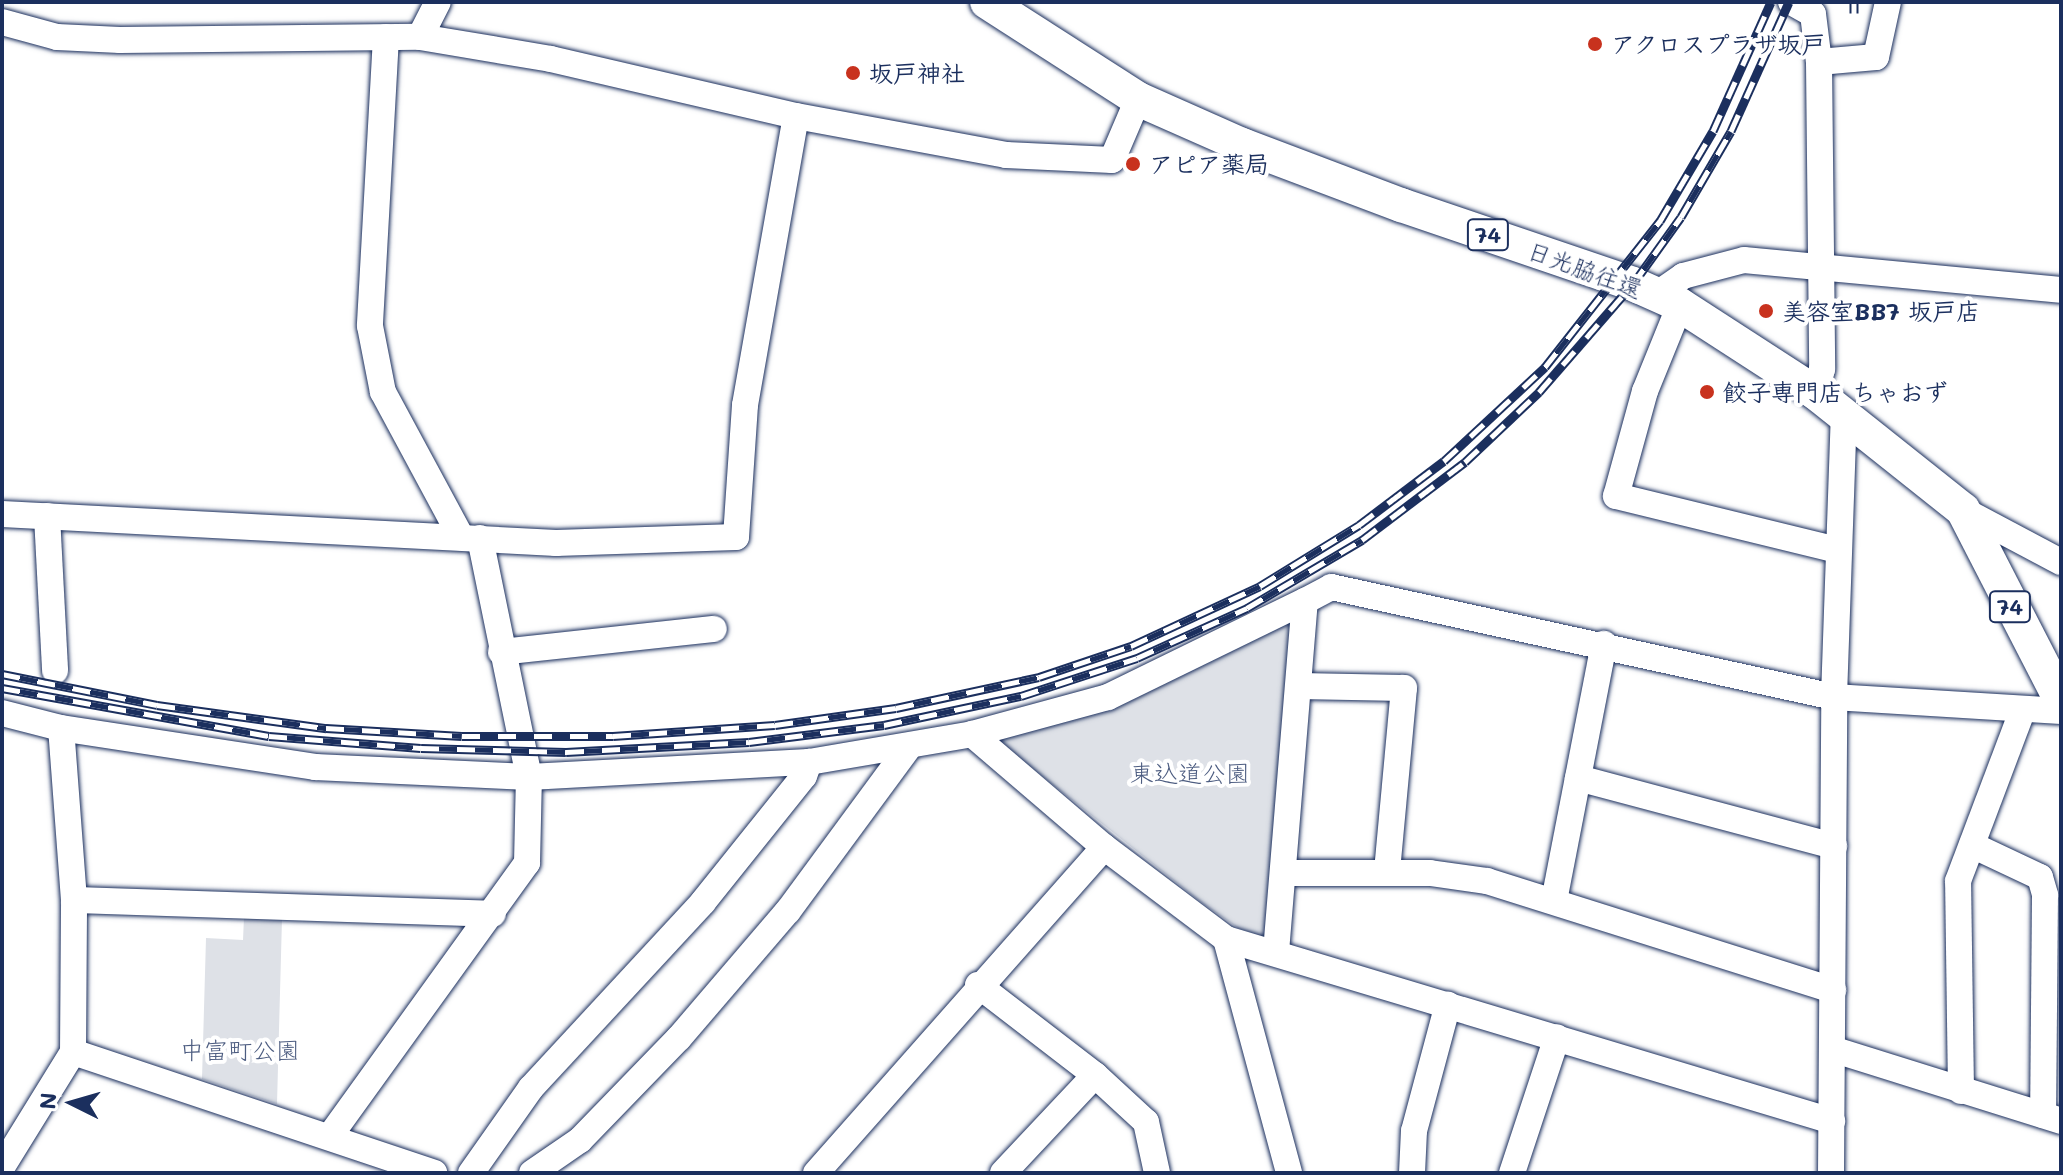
<!DOCTYPE html>
<meta charset="utf-8">
<style>
body{margin:0}
#map{position:relative;width:2063px;height:1175px;overflow:hidden;background:#fff;font-family:Mali,"Klee One",sans-serif}
div>[style]{position:absolute}
.green>*{inset:0;background:#dee1e7}
.roads{filter:drop-shadow(0 0 2px #1b2f5e) drop-shadow(0 0 2px #1b2f5e)}
.minor>*{height:26px;margin:-13px;padding:0 13px;transform-origin:13px;border-radius:13px;background:#fff}
.major>*{height:34px;margin:-17px;padding:0 17px;transform-origin:17px;border-radius:17px;background:#fff}
.rail>*{height:9px;margin-top:-4.5px;transform-origin:0;background:repeating-linear-gradient(90deg,#fff 0 18px,#1b2f5e 0 36px);box-sizing:border-box;border-block:2px solid #1b2f5e}
.dots>*{width:22px;height:22px;translate:-50% -50%;box-sizing:border-box;border:4px solid #fff;border-radius:50%}
span{translate:-50% -50%;white-space:nowrap;text-align:center;line-height:1.15;-webkit-text-stroke:8px #fff;paint-order:stroke}
.shield-label span{padding:2px 6px;background:#fff;border:2px solid;border-radius:6px;-webkit-text-stroke-width:0}
.shield-label{font-size:22px;color:#1b2f5e;font-weight:700}
.poi-label{font-size:24px;color:#1b2f5e;font-weight:700}
.left{translate:0 -50%;text-align:left}
.street-label{font-size:24px;color:#1b2f5e}
.park-label{font-size:24px;color:#4c5c80}
.frame{position:absolute;inset:0;border:4px solid #1b2f5e;pointer-events:none}
.north{position:absolute;left:32px;top:1063px;width:80px;height:80px;-webkit-text-stroke:6px #fff;paint-order:stroke;rotate:275deg;font-size:22px;font-weight:700;line-height:32px;text-align:center;color:#1b2f5e}
.north::after{content:'';display:block;margin:auto;width:28px;height:36px;background:#1b2f5e;clip-path:polygon(50% 0,100% 100%,50% 72%,0 100%)}
</style>
<div id="map">
<div class="green">
<i style="clip-path:polygon(1292px 616px,1264px 937px,1238px 928px,1201px 902px,999px 742px,1000px 735px)"></i>
<i style="clip-path:polygon(244px 917px,282px 919px,277px 1104px,202px 1079px,206px 938px,243px 940px)"></i>
</div>
<div class="roads">
<div class="minor">
<i style="left:1791px;top:2px;width:25px;rotate:29deg"></i>
<i style="left:1813px;top:14px;width:48px;rotate:82.9deg"></i>
<i style="left:1819px;top:62px;width:307px;rotate:89.4deg"></i>
<i style="left:1822px;top:369px;width:25px;rotate:104deg"></i>
<i style="left:2px;top:22px;width:57px;rotate:15.3deg"></i>
<i style="left:57px;top:37px;width:63px;rotate:2.7deg"></i>
<i style="left:120px;top:40px;width:300px;rotate:-0.6deg"></i>
<i style="left:420px;top:37px;width:133px;rotate:9.5deg"></i>
<i style="left:551px;top:59px;width:252px;rotate:13.1deg"></i>
<i style="left:796px;top:116px;width:214px;rotate:10.5deg"></i>
<i style="left:1006px;top:155px;width:106px;rotate:2.7deg"></i>
<i style="left:1112px;top:160px;width:66px;rotate:-66.9deg"></i>
<i style="left:386px;top:37px;width:289px;rotate:93.2deg"></i>
<i style="left:370px;top:326px;width:67px;rotate:78.9deg"></i>
<i style="left:383px;top:392px;width:165px;rotate:61.7deg"></i>
<i style="left:420px;top:37px;width:39px;rotate:-63deg"></i>
<i style="left:1819px;top:62px;width:57px;rotate:-5deg"></i>
<i style="left:1876px;top:57px;width:56px;rotate:-77.7deg"></i>
<i style="left:1656px;top:295px;width:33px;rotate:-35deg"></i>
<i style="left:1683px;top:276px;width:63px;rotate:-14.7deg"></i>
<i style="left:1744px;top:260px;width:318px;rotate:5.4deg"></i>
<i style="left:1680px;top:305px;width:93px;rotate:112.1deg"></i>
<i style="left:1645px;top:391px;width:109px;rotate:105.4deg"></i>
<i style="left:1616px;top:496px;width:228px;rotate:13.7deg"></i>
<i style="left:1963px;top:510px;width:111px;rotate:28deg"></i>
<i style="left:2px;top:514px;width:555px;rotate:3deg"></i>
<i style="left:556px;top:543px;width:180px;rotate:-1.9deg"></i>
<i style="left:736px;top:537px;width:132px;rotate:-86.1deg"></i>
<i style="left:745px;top:405px;width:293px;rotate:-80deg"></i>
<i style="left:47px;top:516px;width:155px;rotate:87deg"></i>
<i style="left:501px;top:652px;width:214px;rotate:-6.2deg"></i>
<i style="left:1299px;top:686px;width:105px;rotate:1.1deg"></i>
<i style="left:1404px;top:688px;width:185px;rotate:95.3deg"></i>
<i style="left:2px;top:713px;width:61px;rotate:14.3deg"></i>
<i style="left:972px;top:734px;width:174px;rotate:40.6deg"></i>
<i style="left:1104px;top:847px;width:153px;rotate:37deg"></i>
<i style="left:1226px;top:939px;width:633px;rotate:16.72deg"></i>
<i style="left:1578px;top:778px;width:265px;rotate:14.9deg"></i>
<i style="left:1972px;top:845px;width:75px;rotate:25.2deg"></i>
<i style="left:2040px;top:877px;width:19px;rotate:74deg"></i>
<i style="left:2045px;top:895px;width:220px;rotate:90.5deg"></i>
<i style="left:1283px;top:873px;width:147px"></i>
<i style="left:1430px;top:873px;width:58px;rotate:8deg"></i>
<i style="left:1487px;top:881px;width:363px;rotate:17.5deg"></i>
<i style="left:74px;top:900px;width:419px;rotate:1.9deg"></i>
<i style="left:1554px;top:901px;width:262px;rotate:-79deg"></i>
<i style="left:1226px;top:939px;width:242px;rotate:74.9deg"></i>
<i style="left:1276px;top:952px;width:352px;rotate:-85.3deg"></i>
<i style="left:1305px;top:601px;width:30px;rotate:-28deg"></i>
<i style="left:1331px;top:587px;width:515px;rotate:12.34deg"></i>
<i style="left:1834px;top:697px;width:227px;rotate:3.5deg"></i>
<i style="left:978px;top:985px;width:148px;rotate:37.6deg"></i>
<i style="left:1095px;top:1075px;width:69px;rotate:42.7deg"></i>
<i style="left:1146px;top:1122px;width:52px;rotate:77.8deg"></i>
<i style="left:1835px;top:1050px;width:237px;rotate:17.4deg"></i>
<i style="left:73px;top:1052px;width:381px;rotate:18.5deg"></i>
<i style="left:1961px;top:1091px;width:210px;rotate:-90.8deg"></i>
<i style="left:1958px;top:881px;width:181px;rotate:-69.3deg"></i>
<i style="left:330px;top:1136px;width:337px;rotate:-54.2deg"></i>
<i style="left:527px;top:863px;width:86px;rotate:-88.7deg"></i>
<i style="left:529px;top:777px;width:244px;rotate:-101.6deg"></i>
<i style="left:2px;top:1167px;width:135px;rotate:-58.3deg"></i>
<i style="left:73px;top:1052px;width:152px;rotate:-89.6deg"></i>
<i style="left:74px;top:900px;width:172px;rotate:-94.3deg"></i>
<i style="left:61px;top:728px;width:257px;rotate:8.7deg"></i>
<i style="left:315px;top:767px;width:214px;rotate:2.7deg"></i>
<i style="left:529px;top:777px;width:280px;rotate:-3.1deg"></i>
<i style="left:809px;top:762px;width:165px;rotate:-9.7deg"></i>
<i style="left:972px;top:734px;width:141px;rotate:-15.2deg"></i>
<i style="left:1108px;top:697px;width:219px;rotate:-26deg"></i>
<i style="left:471px;top:1173px;width:104px;rotate:-54.8deg"></i>
<i style="left:531px;top:1088px;width:253px;rotate:-47.2deg"></i>
<i style="left:703px;top:902px;width:161px;rotate:-51.3deg"></i>
<i style="left:804px;top:776px;width:15px;rotate:-70deg"></i>
<i style="left:532px;top:1173px;width:58px;rotate:-34.5deg"></i>
<i style="left:580px;top:1140px;width:142px;rotate:-45.9deg"></i>
<i style="left:679px;top:1038px;width:167px;rotate:-49.4deg"></i>
<i style="left:788px;top:911px;width:204px;rotate:-53.6deg"></i>
<i style="left:816px;top:1173px;width:435px;rotate:-48.5deg"></i>
<i style="left:1003px;top:1173px;width:134px;rotate:-46.8deg"></i>
<i style="left:1412px;top:1173px;width:42px;rotate:-87.3deg"></i>
<i style="left:1414px;top:1131px;width:131px;rotate:-75deg"></i>
<i style="left:1512px;top:1173px;width:143px;rotate:-71.7deg"></i>
<i style="left:1831px;top:1173px;width:476px;rotate:-89.6deg"></i>
<i style="left:1834px;top:697px;width:280px;rotate:-88deg"></i>
</div>
<div class="major">
<i style="left:987px;top:2px;width:179px;rotate:32.7deg"></i>
<i style="left:1138px;top:99px;width:114px;rotate:23.9deg"></i>
<i style="left:1242px;top:145px;width:170px;rotate:20.7deg"></i>
<i style="left:1401px;top:205px;width:245px;rotate:18.8deg"></i>
<i style="left:1633px;top:284px;width:51px;rotate:24.1deg"></i>
<i style="left:1680px;top:305px;width:162px;rotate:32.9deg"></i>
<i style="left:1816px;top:393px;width:188px;rotate:38.5deg"></i>
<i style="left:1963px;top:510px;width:215px;rotate:62.8deg"></i>
</div>
</div>
<div class="rail">
<i style="left:1854px;top:13px;width:11px;rotate:-90deg"></i>
<i style="left:2px;top:674px;width:158px;rotate:11.3deg"></i>
<i style="left:157px;top:705px;width:171px;rotate:7.8deg"></i>
<i style="left:326px;top:728px;width:136px;rotate:3.4deg"></i>
<i style="left:462px;top:736px;width:151px"></i>
<i style="left:613px;top:736px;width:162px;rotate:-3.9deg"></i>
<i style="left:775px;top:725px;width:122px;rotate:-8deg"></i>
<i style="left:896px;top:708px;width:146px;rotate:-12.2deg"></i>
<i style="left:1039px;top:677px;width:97px;rotate:-18.6deg"></i>
<i style="left:1131px;top:646px;width:142px;rotate:-24.9deg"></i>
<i style="left:1260px;top:586px;width:116px;rotate:-31.6deg"></i>
<i style="left:1359px;top:525px;width:106px;rotate:-37deg"></i>
<i style="left:1444px;top:461px;width:138px;rotate:-42.9deg"></i>
<i style="left:1545px;top:367px;width:186px;rotate:-51.8deg"></i>
<i style="left:1660px;top:221px;width:104px;rotate:-59.5deg"></i>
<i style="left:1713px;top:131px;width:141px;rotate:-65.8deg"></i>
<i style="left:2px;top:688px;width:271px;rotate:10.2deg"></i>
<i style="left:269px;top:736px;width:152px;rotate:4.5deg"></i>
<i style="left:421px;top:748px;width:145px;rotate:1.6deg"></i>
<i style="left:566px;top:752px;width:183px;rotate:-3.1deg"></i>
<i style="left:749px;top:742px;width:136px;rotate:-7.2deg"></i>
<i style="left:884px;top:725px;width:140px;rotate:-12deg"></i>
<i style="left:1021px;top:696px;width:122px;rotate:-18.1deg"></i>
<i style="left:1137px;top:658px;width:121px;rotate:-24.4deg"></i>
<i style="left:1247px;top:608px;width:134px;rotate:-30.6deg"></i>
<i style="left:1362px;top:540px;width:129px;rotate:-37.1deg"></i>
<i style="left:1465px;top:462px;width:102px;rotate:-43.4deg"></i>
<i style="left:1539px;top:392px;width:143px;rotate:-49deg"></i>
<i style="left:1633px;top:284px;width:82px;rotate:-54.4deg"></i>
<i style="left:1681px;top:217px;width:99px;rotate:-59.8deg"></i>
<i style="left:1731px;top:131px;width:141px;rotate:-65.8deg"></i>
</div>
<div class="dots">
<i style="left:1595px;top:44px;background:#c8321e"></i>
<i style="left:853px;top:73px;background:#c8321e"></i>
<i style="left:1133px;top:164px;background:#c8321e"></i>
<i style="left:1766px;top:311px;background:#c8321e"></i>
<i style="left:1707px;top:392px;background:#c8321e"></i>
</div>
<div class="shield-label">
<span style="left:1488px;top:235px">74</span>
<span style="left:2010px;top:607px">74</span>
</div>
<div class="poi-label">
<span class="left" style="left:1611px;top:44px">アクロスプラザ坂戸</span>
<span class="left" style="left:869px;top:73px">坂戸神社</span>
<span class="left" style="left:1149px;top:164px">アピア薬局</span>
<span class="left" style="left:1782px;top:311px">美容室BB7 坂戸店</span>
<span class="left" style="left:1723px;top:392px">餃子専門店 ちゃおず</span>
</div>
<div class="street-label">
<span style="left:1585px;top:269px;rotate:20deg">日光脇往還</span>
</div>
<div class="park-label">
<span style="left:1190px;top:773px">東込道公園</span>
<span style="left:240px;top:1050px">中富町公園</span>
</div>
<div class="frame"></div>
<div class="north">N</div>
</div>
